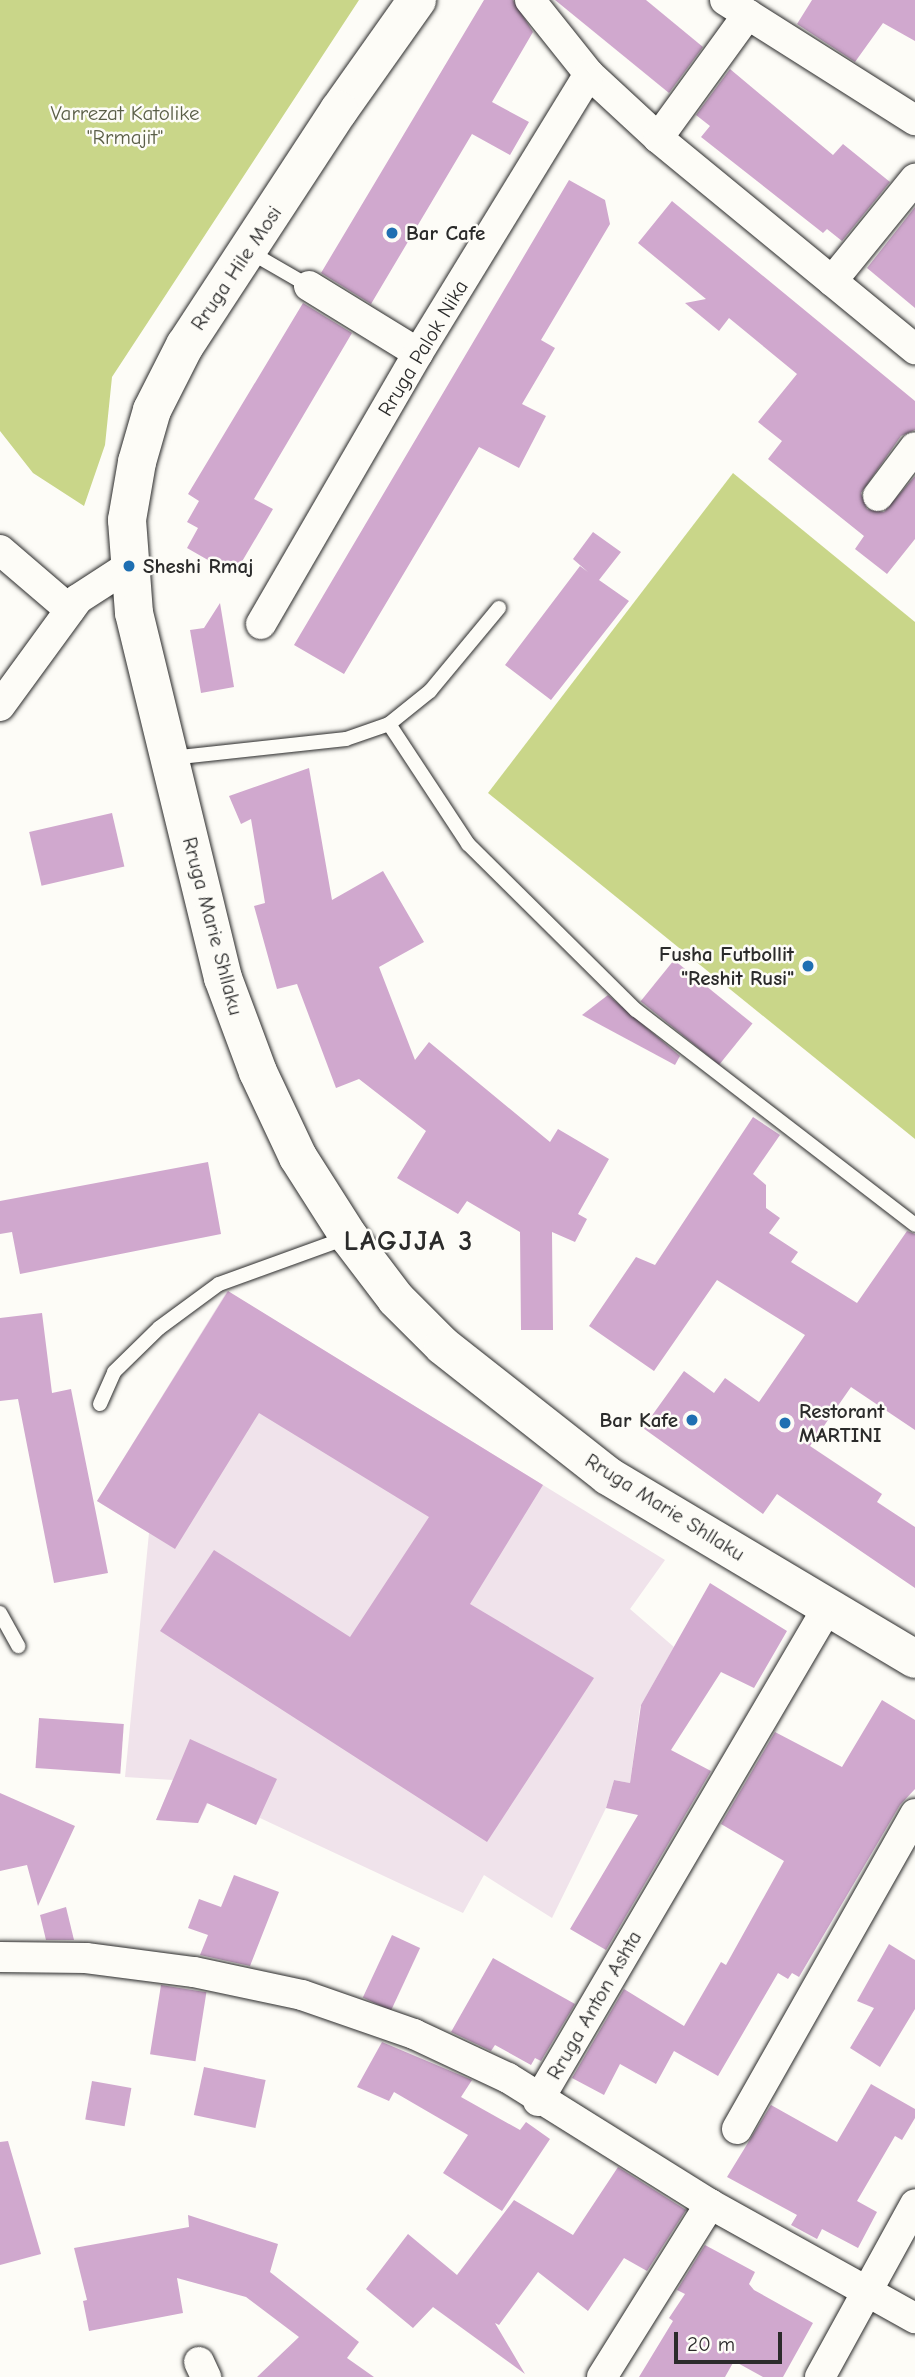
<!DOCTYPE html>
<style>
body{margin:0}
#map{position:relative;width:915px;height:2377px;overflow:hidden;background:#fdfcf7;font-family:"Comic Neue",sans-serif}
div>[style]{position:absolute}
.built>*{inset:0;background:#f0e3eb}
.green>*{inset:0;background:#c9d689}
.building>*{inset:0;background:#d0a8ce;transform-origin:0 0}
.roads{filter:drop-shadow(0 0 2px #2b2b2b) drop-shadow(0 0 2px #2b2b2b)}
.service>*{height:14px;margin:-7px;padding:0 7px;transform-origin:7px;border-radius:7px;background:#fdfcf7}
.minor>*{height:30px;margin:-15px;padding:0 15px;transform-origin:15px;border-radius:15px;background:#fdfcf7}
.secondary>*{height:38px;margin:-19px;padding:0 19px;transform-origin:19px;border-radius:19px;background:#fdfcf7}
.dots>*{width:19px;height:19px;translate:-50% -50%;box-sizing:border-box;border:4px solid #fdfcf7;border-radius:50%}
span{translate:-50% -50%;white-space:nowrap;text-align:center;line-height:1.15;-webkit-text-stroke:5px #fdfcf7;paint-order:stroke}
.park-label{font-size:21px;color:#5a5e47}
.poi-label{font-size:21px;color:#2b2b2b;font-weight:700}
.left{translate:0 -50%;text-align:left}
.right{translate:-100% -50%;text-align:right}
.street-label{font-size:21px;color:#2b2b2b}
.district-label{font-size:28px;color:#2b2b2b;font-weight:700;letter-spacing:2px}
.scale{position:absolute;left:674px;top:2332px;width:108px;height:32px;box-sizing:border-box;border:4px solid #2b2b2b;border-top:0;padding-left:9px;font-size:21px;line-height:24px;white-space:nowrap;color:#2b2b2b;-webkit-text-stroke:5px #fdfcf7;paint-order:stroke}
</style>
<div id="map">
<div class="built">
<i style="clip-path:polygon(227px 1291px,665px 1560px,630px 1609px,674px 1647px,640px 1707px,630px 1783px,614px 1780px,606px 1808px,552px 1918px,484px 1875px,463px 1913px,260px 1818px,256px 1825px,208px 1803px,198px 1823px,156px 1820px,173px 1780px,125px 1777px,149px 1533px,97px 1501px)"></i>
</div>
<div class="green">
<i style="clip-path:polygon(0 0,359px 0,112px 377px,105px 445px,84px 506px,33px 473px,0 431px)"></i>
<i style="clip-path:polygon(733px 473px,915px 622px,915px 1139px,488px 793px)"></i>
</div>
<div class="building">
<i style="clip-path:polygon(484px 0,513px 0,533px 32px,492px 102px,529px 122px,510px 155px,472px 134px,371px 304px,321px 273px)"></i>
<i style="clip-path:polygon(555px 0,646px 0,703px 47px,669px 93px)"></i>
<i style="clip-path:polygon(812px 0,915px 0,915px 41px,883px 23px,855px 62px,797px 24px)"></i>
<i style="clip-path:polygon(730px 69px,833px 155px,843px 144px,890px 182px,842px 241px,827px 229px,823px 233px,701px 137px,710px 126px,696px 115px)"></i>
<i style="clip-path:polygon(569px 180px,605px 200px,610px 224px,541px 340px,555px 348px,522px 404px,546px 416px,519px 468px,479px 447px,344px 674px,294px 645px)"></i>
<i style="clip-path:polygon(672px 201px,915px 401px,915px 430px,901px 436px,861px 493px,867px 509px,884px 512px,915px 476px,915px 539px,887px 574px,855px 549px,864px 536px,768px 459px,782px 441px,758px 422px,797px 374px,729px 318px,719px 331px,685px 303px,706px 299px,638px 243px)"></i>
<i style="clip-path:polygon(915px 207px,915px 308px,867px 268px)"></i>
<i style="clip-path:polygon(303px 303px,352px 333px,254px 499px,273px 509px,234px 575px,187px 548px,198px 528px,187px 522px,199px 501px,188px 494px)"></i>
<i style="clip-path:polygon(593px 532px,621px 552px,599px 580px,629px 601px,551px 700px,505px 665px,580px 566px,588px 572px,573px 559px)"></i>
<i style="clip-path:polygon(220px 603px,234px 687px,201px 693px,190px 630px,204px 628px)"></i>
<i style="clip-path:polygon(309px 768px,332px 900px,383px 871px,424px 942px,379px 967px,415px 1060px,429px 1042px,550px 1142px,558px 1129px,609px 1159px,578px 1214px,587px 1219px,575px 1242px,552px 1232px,553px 1330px,521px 1330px,520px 1232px,467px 1201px,458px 1214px,397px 1178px,426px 1131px,359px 1079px,336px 1088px,297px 984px,277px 989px,254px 906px,265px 903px,251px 819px,241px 824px,229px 796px)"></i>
<i style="left:112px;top:813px;width:55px;height:85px;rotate:77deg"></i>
<i style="left:674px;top:960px;width:101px;height:53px;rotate:39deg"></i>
<i style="clip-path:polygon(608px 995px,680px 1056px,675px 1065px,582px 1015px)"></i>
<i style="clip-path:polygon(753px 1117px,780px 1135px,753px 1174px,766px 1185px,766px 1208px,780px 1218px,769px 1233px,798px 1252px,791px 1262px,857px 1303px,907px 1231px,915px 1234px,915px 1430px,851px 1387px,810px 1446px,882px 1494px,877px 1502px,915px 1527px,915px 1588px,777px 1494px,763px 1514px,643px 1428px,684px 1371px,714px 1393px,725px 1378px,759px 1402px,805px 1335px,717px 1280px,654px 1371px,589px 1326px,636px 1257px,655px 1265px)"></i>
<i style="clip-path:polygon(208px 1162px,221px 1234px,20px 1274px,12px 1232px,0 1234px,0 1201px)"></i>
<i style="clip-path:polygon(228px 1291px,543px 1485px,470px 1604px,594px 1678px,487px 1842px,160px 1631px,214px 1550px,350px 1637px,429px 1517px,259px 1413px,175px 1549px,97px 1501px)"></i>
<i style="clip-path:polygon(42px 1313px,52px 1393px,71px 1389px,108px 1573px,54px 1583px,18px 1399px,0 1401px,0 1318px)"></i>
<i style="clip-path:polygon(710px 1583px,787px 1631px,754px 1688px,721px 1672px,671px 1750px,711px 1771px,606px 1950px,570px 1929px,638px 1815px,606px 1808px,614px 1780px,630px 1783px,641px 1705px)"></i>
<i style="clip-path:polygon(882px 1700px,915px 1720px,915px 1789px,900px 1805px,799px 1977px,792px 1973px,788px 1979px,778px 1973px,718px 2076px,674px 2051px,656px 2084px,620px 2064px,604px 2095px,572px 2078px,624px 1989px,684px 2026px,721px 1962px,726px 1965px,784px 1861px,721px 1824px,775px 1732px,842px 1767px)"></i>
<i style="left:39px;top:1718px;width:85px;height:50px;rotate:4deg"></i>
<i style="clip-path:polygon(190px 1739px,277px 1779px,256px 1825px,207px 1803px,198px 1823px,156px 1820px)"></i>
<i style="clip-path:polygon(0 1793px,75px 1826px,38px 1906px,27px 1865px,0 1871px)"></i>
<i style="clip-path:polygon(234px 1875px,279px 1892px,250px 1966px,200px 1955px,208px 1935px,188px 1928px,199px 1899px,221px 1907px)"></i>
<i style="clip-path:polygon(66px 1907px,74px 1940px,46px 1940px,40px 1915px)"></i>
<i style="left:392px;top:1935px;width:31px;height:69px;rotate:25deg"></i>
<i style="clip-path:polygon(889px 1944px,915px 1960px,915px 2009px,880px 2067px,850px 2048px,874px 2008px,857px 2001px)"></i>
<i style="clip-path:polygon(493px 1958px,575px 2004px,541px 2061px,535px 2058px,531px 2065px,495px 2045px,491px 2051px,451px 2032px)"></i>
<i style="left:161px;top:1985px;width:46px;height:70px;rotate:9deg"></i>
<i style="clip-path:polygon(382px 2042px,472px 2080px,461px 2097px,520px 2130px,526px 2122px,550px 2139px,502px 2211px,443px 2173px,468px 2135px,394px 2092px,389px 2101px,357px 2087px)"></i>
<i style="left:204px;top:2067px;width:63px;height:49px;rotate:12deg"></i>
<i style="left:92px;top:2081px;width:40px;height:39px;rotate:10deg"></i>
<i style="clip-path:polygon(871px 2084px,915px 2109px,915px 2118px,902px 2140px,895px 2136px,857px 2201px,877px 2212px,858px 2248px,822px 2229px,817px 2239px,791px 2225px,797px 2215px,727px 2177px,771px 2105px,837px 2142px)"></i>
<i style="clip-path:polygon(8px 2141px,41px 2254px,0 2265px,0 2142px)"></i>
<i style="clip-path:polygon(618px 2167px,686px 2210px,647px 2271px,624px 2258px,588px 2311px,538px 2272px,499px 2325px,495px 2323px,525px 2374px,433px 2307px,413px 2328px,366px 2289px,408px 2234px,457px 2275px,514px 2200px,573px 2235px)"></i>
<i style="clip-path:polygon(188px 2215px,278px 2244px,270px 2272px,359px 2342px,347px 2358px,374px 2377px,257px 2377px,299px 2337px,246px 2297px,177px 2278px,183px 2313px,89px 2331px,83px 2301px,87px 2300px,74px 2248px,189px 2227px)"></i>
<i style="clip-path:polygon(705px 2245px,755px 2272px,749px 2284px,754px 2290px,813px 2323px,783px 2377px,763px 2377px,734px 2361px,725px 2377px,639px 2377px,673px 2321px,669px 2318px,685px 2294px,677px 2290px)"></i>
</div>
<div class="roads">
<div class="service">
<i style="left:250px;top:252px;width:68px;rotate:30deg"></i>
<i style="left:389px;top:724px;width:144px;rotate:56.6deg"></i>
<i style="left:468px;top:844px;width:236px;rotate:44.7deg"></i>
<i style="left:636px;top:1010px;width:352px;rotate:37.6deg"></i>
<i style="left:171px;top:758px;width:176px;rotate:-6.2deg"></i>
<i style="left:346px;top:739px;width:46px;rotate:-19.2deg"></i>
<i style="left:389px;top:724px;width:53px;rotate:-38.8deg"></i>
<i style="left:430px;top:691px;width:108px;rotate:-50.3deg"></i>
<i style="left:100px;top:1404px;width:35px;rotate:-66deg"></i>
<i style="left:114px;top:1372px;width:63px;rotate:-44.4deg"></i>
<i style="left:159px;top:1328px;width:74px;rotate:-36.3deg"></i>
<i style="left:219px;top:1284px;width:135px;rotate:-19.9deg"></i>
<i style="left:0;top:1613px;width:38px;rotate:61deg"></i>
</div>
<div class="minor">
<i style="left:530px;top:0;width:95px;rotate:51.4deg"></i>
<i style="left:589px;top:74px;width:94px;rotate:42.8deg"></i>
<i style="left:658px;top:138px;width:333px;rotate:39.4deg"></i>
<i style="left:725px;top:0;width:225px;rotate:32.3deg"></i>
<i style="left:658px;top:138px;width:153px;rotate:-54deg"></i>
<i style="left:832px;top:281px;width:132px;rotate:-50.9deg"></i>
<i style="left:309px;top:286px;width:128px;rotate:31.6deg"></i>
<i style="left:878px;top:496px;width:61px;rotate:-52.9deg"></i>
<i style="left:0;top:550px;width:92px;rotate:40.6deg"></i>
<i style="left:261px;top:624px;width:313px;rotate:-59.9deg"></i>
<i style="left:418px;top:353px;width:327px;rotate:-58.5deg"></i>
<i style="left:0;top:706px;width:132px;rotate:-53.9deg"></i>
<i style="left:78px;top:599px;width:61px;rotate:-32.9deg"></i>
<i style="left:0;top:1957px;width:86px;rotate:0.7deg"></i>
<i style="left:86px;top:1958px;width:109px;rotate:7.4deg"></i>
<i style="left:194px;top:1972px;width:110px;rotate:12deg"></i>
<i style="left:302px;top:1995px;width:119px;rotate:19.2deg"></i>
<i style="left:414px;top:2034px;width:104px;rotate:25.1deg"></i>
<i style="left:508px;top:2078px;width:238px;rotate:32deg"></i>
<i style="left:710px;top:2204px;width:235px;rotate:29.1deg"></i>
<i style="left:538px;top:2101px;width:573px;rotate:-59.59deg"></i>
<i style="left:737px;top:2129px;width:362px;rotate:-60.5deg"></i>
<i style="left:199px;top:2362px;width:17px;rotate:65deg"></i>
<i style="left:602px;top:2377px;width:204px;rotate:-58deg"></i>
<i style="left:820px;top:2377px;width:197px;rotate:-61.2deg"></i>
</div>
<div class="secondary">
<i style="left:417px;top:0;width:135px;rotate:125.3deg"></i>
<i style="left:339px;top:110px;width:281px;rotate:123.2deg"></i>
<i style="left:185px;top:345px;width:73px;rotate:116.9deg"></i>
<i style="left:152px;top:410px;width:54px;rotate:106.1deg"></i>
<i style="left:137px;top:462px;width:59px;rotate:99.8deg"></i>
<i style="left:127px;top:520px;width:93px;rotate:85.7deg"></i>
<i style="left:134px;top:613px;width:376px;rotate:76.3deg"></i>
<i style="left:223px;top:978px;width:100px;rotate:69.6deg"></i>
<i style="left:258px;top:1072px;width:94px;rotate:64.8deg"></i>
<i style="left:298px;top:1157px;width:95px;rotate:57.5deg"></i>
<i style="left:349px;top:1237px;width:78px;rotate:52.8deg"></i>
<i style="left:396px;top:1299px;width:66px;rotate:45deg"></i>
<i style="left:443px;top:1346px;width:210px;rotate:38.2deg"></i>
<i style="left:608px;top:1476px;width:357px;rotate:30.8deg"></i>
</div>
</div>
<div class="dots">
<i style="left:392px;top:233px;background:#1f6fb2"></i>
<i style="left:129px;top:566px;background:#1f6fb2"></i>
<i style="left:808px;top:966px;background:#1f6fb2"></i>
<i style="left:692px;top:1420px;background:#1f6fb2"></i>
<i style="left:785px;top:1423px;background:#1f6fb2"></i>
</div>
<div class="park-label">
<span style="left:125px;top:125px">Varrezat Katolike<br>"Rrmajit"</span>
</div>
<div class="poi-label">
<span class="left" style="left:406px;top:233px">Bar Cafe</span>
<span class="left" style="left:143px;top:566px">Sheshi Rmaj</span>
<span class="right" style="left:794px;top:966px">Fusha Futbollit<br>"Reshit Rusi"</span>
<span class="left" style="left:799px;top:1423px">Restorant<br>MARTINI</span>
<span class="right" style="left:678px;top:1420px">Bar Kafe</span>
</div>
<div class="street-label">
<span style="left:236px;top:268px;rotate:-56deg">Rruga Hile Mosi</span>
<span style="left:423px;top:348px;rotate:-59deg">Rruga Palok Nika</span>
<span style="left:213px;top:926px;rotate:75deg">Rruga Marie Shllaku</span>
<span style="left:665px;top:1507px;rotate:32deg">Rruga Marie Shllaku</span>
<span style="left:594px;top:2005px;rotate:-60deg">Rruga Anton Ashta</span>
</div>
<div class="district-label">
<span style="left:409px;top:1241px">LAGJJA 3</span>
</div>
<div class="scale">20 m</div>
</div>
